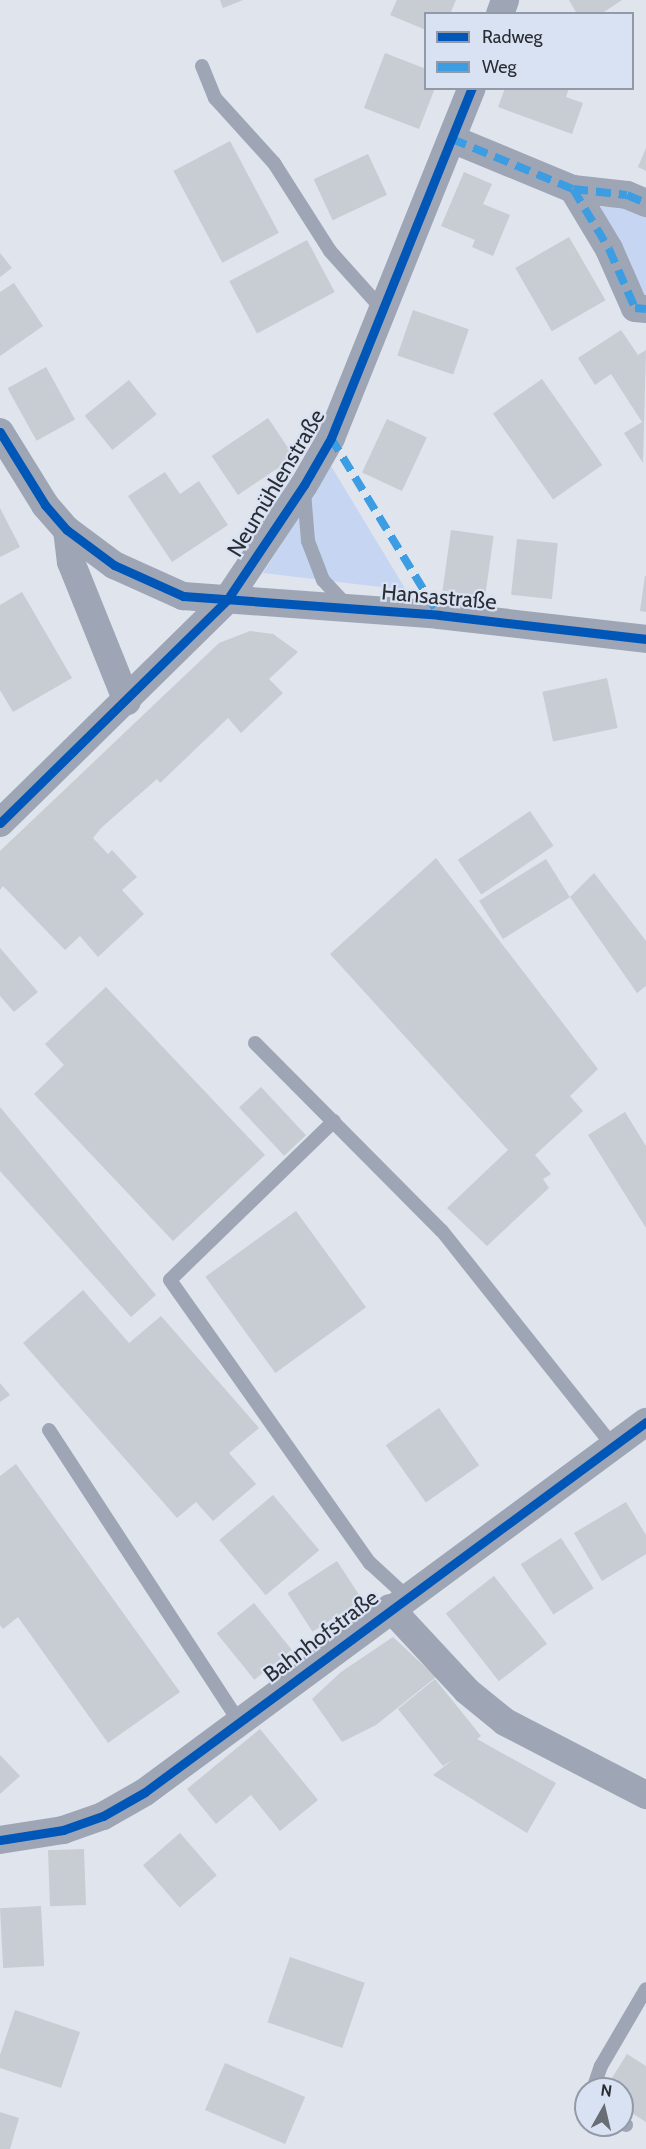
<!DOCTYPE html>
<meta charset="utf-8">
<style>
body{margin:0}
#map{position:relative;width:646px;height:2149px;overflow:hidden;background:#dfe4ed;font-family:Cabin,sans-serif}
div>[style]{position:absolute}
.green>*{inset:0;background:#c6d5f2}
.building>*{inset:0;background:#c8ccd3;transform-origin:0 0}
.lane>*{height:14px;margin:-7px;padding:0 7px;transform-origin:7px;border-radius:7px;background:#9ea5b5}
.street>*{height:28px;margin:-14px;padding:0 14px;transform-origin:14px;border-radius:14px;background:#9ea5b5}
.quiet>*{height:8px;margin-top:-4px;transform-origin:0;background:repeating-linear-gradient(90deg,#3d9de2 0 15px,transparent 0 23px)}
.cycleway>*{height:9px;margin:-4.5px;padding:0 4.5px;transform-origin:4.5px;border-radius:4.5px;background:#0057b8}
span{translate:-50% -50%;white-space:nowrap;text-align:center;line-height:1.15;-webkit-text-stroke:4.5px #d9e2f3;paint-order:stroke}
.street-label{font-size:22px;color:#2a2d34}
.legend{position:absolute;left:424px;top:12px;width:210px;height:78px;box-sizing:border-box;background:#d9e2f3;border:2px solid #939aa7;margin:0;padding:8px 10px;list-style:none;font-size:18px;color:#2a2d34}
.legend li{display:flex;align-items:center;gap:12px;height:30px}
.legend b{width:30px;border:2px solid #939aa7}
.north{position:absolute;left:574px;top:2077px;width:60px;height:60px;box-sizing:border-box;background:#d9e2f3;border:2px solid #939aa7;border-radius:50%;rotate:8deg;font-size:16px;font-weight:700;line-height:24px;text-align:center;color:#2a2d34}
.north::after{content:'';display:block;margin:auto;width:21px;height:27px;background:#696d75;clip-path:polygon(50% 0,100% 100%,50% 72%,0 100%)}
</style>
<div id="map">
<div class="green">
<i style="clip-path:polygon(597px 207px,626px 207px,646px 215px,646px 296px)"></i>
<i style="clip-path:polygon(331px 466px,406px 590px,263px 573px)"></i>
</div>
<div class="building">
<i style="clip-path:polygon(220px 0,243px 0,223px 8px)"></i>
<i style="clip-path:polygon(397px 0,456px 0,450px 14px,426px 14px,426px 30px,390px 15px)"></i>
<i style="clip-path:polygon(569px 0,622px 0,601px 14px,577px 14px)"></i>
<i style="clip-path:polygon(385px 53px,426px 69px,426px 88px,435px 88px,419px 129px,364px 108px)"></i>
<i style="clip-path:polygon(505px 88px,569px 88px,566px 97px,583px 103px,572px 134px,498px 107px)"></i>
<i style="left:230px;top:141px;width:104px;height:64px;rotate:62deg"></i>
<i style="clip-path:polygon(646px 148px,646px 171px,638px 167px)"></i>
<i style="left:368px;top:154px;width:45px;height:60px;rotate:65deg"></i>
<i style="clip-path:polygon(464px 172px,492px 184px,483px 204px,510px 215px,493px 256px,472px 247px,475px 240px,441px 226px)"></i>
<i style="left:569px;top:237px;width:73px;height:62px;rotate:60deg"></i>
<i style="left:307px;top:240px;width:59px;height:88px;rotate:62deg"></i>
<i style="clip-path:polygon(0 253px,12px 268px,0 277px)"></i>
<i style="clip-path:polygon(14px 283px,43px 326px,0 356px,0 292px)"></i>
<i style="left:413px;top:310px;width:59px;height:48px;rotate:19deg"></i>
<i style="clip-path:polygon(621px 330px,638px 355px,646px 350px,643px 463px,624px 433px,642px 422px,611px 374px,595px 385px,578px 358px)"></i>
<i style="left:46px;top:367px;width:60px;height:44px;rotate:61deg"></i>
<i style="left:542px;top:379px;width:105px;height:60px;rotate:55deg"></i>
<i style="left:129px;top:380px;width:44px;height:57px;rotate:51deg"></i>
<i style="left:268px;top:418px;width:47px;height:68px;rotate:56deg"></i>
<i style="left:387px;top:419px;width:44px;height:59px;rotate:25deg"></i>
<i style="clip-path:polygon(165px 472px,180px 494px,199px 481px,228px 525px,172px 562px,128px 496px)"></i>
<i style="clip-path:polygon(0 508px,20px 547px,0 557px)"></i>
<i style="left:451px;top:530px;width:43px;height:61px;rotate:8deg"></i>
<i style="left:517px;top:539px;width:41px;height:56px;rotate:6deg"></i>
<i style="clip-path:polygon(645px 576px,646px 576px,646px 612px,640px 611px)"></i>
<i style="clip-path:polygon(22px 592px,72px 678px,13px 712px,0 690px,0 605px)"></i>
<i style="clip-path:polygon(250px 631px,273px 634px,298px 652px,269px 679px,283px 693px,241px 733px,228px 718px,160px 783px,157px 779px,101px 828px,93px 838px,108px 854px,112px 850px,137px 877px,122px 890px,144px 914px,98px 957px,80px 936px,65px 950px,3px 886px,0 890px,0 851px,219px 643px)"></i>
<i style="left:607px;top:678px;width:51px;height:66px;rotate:78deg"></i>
<i style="left:530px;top:811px;width:42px;height:87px;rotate:56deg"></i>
<i style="clip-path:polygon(436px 858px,598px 1069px,570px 1096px,583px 1111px,535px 1155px,551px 1174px,543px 1179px,549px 1188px,487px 1246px,447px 1208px,508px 1150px,330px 954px)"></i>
<i style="left:546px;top:859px;width:45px;height:79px;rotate:58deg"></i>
<i style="clip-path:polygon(594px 873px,646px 941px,646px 986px,637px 993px,570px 897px)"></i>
<i style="clip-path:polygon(0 948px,38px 992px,14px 1012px,0 996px)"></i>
<i style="clip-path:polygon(106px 987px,265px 1155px,173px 1241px,34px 1094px,64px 1065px,45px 1044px)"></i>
<i style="left:261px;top:1087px;width:66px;height:30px;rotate:47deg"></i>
<i style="clip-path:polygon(0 1107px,156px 1295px,131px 1317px,0 1171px)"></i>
<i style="clip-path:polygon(625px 1112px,646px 1146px,646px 1228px,588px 1135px)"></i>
<i style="left:296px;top:1211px;width:119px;height:112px;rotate:54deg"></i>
<i style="clip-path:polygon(83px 1290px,129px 1343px,161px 1316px,259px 1428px,229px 1453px,256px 1484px,213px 1521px,196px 1502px,177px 1518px,23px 1343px)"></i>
<i style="clip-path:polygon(0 1383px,10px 1395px,0 1402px)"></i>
<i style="left:439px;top:1408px;width:70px;height:65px;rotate:55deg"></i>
<i style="clip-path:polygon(16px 1464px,180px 1692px,108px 1743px,18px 1617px,3px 1629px,0 1625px,0 1476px)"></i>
<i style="left:273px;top:1495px;width:72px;height:70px;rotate:50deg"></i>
<i style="clip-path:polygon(626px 1502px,646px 1535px,646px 1554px,602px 1581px,574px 1533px)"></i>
<i style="left:561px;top:1538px;width:60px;height:48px;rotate:57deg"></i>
<i style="left:337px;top:1561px;width:46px;height:59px;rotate:57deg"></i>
<i style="left:494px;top:1576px;width:86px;height:61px;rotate:52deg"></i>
<i style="left:254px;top:1603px;width:60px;height:48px;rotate:51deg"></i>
<i style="clip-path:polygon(393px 1637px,436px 1677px,376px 1725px,342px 1742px,312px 1699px,341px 1672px)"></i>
<i style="clip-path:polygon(435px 1679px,481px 1736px,477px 1739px,556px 1783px,527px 1833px,433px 1775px,454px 1759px,443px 1766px,398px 1709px)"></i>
<i style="clip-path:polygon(260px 1729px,318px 1800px,280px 1831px,251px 1795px,216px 1824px,187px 1789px)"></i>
<i style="clip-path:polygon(0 1755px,20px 1776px,0 1794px)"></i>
<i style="left:180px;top:1833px;width:56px;height:49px;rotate:49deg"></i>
<i style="left:84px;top:1849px;width:56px;height:36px;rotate:88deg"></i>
<i style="left:41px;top:1906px;width:60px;height:41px;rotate:87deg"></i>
<i style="left:290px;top:1957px;width:79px;height:69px;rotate:19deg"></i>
<i style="clip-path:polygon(15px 2010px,80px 2032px,61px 2088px,0 2068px,0 2055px)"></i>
<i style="clip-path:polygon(627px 2054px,646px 2066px,646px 2122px,622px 2107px,622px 2089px,605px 2089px)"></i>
<i style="left:225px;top:2063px;width:87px;height:51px;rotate:23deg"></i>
<i style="clip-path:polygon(0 2112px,19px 2118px,10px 2149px,0 2149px)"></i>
</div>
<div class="lane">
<i style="left:202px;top:66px;width:35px;rotate:68deg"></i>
<i style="left:215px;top:98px;width:88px;rotate:47.8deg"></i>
<i style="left:274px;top:163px;width:104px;rotate:57.5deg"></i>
<i style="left:330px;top:251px;width:79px;rotate:48.1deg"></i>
<i style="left:304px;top:492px;width:49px;rotate:85.3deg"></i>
<i style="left:308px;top:541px;width:42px;rotate:69deg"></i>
<i style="left:323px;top:580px;width:34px;rotate:47deg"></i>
<i style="left:255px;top:1043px;width:265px;rotate:45.2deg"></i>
<i style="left:442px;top:1231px;width:275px;rotate:51.5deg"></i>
<i style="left:334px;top:1121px;width:228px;rotate:135.9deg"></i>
<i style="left:170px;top:1280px;width:347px;rotate:54.8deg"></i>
<i style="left:370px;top:1563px;width:49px;rotate:42.5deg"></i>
<i style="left:49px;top:1430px;width:348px;rotate:56.9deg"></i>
<i style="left:593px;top:2089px;width:24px;rotate:-71deg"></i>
<i style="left:601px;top:2066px;width:89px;rotate:-59.7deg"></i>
<i style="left:622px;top:2122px;width:5px;rotate:37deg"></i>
</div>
<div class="street">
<i style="left:500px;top:14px;width:15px;rotate:-70deg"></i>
<i style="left:452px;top:139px;width:131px;rotate:22.5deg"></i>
<i style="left:573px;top:189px;width:54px;rotate:6.3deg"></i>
<i style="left:627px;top:195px;width:21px;rotate:23deg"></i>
<i style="left:573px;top:189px;width:70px;rotate:59deg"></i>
<i style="left:609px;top:249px;width:64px;rotate:66.2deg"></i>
<i style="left:635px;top:308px;width:11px;rotate:5deg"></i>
<i style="left:0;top:432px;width:86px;rotate:58.3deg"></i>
<i style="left:45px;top:505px;width:33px;rotate:49deg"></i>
<i style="left:67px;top:530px;width:59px;rotate:36.7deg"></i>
<i style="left:114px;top:565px;width:76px;rotate:24.2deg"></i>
<i style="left:183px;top:596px;width:257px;rotate:4.2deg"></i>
<i style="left:439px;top:615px;width:208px;rotate:6.6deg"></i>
<i style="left:67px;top:530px;width:32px;rotate:83deg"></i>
<i style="left:71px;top:562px;width:150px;rotate:68.1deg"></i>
<i style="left:0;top:823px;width:318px;rotate:-44.5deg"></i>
<i style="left:227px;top:600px;width:138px;rotate:-56.2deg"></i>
<i style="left:304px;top:485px;width:54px;rotate:-60.1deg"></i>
<i style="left:331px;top:438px;width:377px;rotate:-68.1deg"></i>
<i style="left:390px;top:1608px;width:113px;rotate:47.1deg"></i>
<i style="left:467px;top:1691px;width:49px;rotate:39.2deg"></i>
<i style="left:505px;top:1722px;width:159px;rotate:27.4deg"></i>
<i style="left:0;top:1840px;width:64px;rotate:-9deg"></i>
<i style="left:63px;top:1830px;width:42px;rotate:-19.3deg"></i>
<i style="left:103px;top:1816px;width:48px;rotate:-29.7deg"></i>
<i style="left:145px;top:1792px;width:623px;rotate:-36.45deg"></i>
</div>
<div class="quiet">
<i style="left:452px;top:139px;width:131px;rotate:22.5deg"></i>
<i style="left:573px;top:189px;width:54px;rotate:6.3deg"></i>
<i style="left:627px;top:195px;width:21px;rotate:23deg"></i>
<i style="left:573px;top:189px;width:70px;rotate:59deg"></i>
<i style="left:609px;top:249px;width:64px;rotate:66.2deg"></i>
<i style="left:635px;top:308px;width:11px;rotate:5deg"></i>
<i style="left:331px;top:438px;width:207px;rotate:58.6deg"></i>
</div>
<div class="cycleway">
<i style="left:0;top:432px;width:86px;rotate:58.3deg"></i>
<i style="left:45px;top:505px;width:33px;rotate:49deg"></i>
<i style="left:67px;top:530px;width:59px;rotate:36.7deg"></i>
<i style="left:114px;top:565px;width:76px;rotate:24.2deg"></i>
<i style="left:183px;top:596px;width:257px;rotate:4.2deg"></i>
<i style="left:439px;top:615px;width:208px;rotate:6.6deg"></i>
<i style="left:0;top:823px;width:318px;rotate:-44.5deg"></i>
<i style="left:227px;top:600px;width:138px;rotate:-56.2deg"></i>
<i style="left:304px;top:485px;width:54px;rotate:-60.1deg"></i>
<i style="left:331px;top:438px;width:377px;rotate:-68.1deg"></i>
<i style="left:0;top:1840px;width:64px;rotate:-9deg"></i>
<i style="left:63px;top:1830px;width:42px;rotate:-19.3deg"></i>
<i style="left:103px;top:1816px;width:48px;rotate:-29.7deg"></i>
<i style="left:145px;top:1792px;width:623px;rotate:-36.45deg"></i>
</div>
<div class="street-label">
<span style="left:276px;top:483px;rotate:-59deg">Neumühlenstraße</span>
<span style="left:439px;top:597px;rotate:5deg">Hansastraße</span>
<span style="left:321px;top:1636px;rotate:-37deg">Bahnhofstraße</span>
</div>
<ul class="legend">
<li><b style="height:8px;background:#0057b8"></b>Radweg</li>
<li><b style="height:8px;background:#3d9de2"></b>Weg</li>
</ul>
<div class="north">N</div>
</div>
